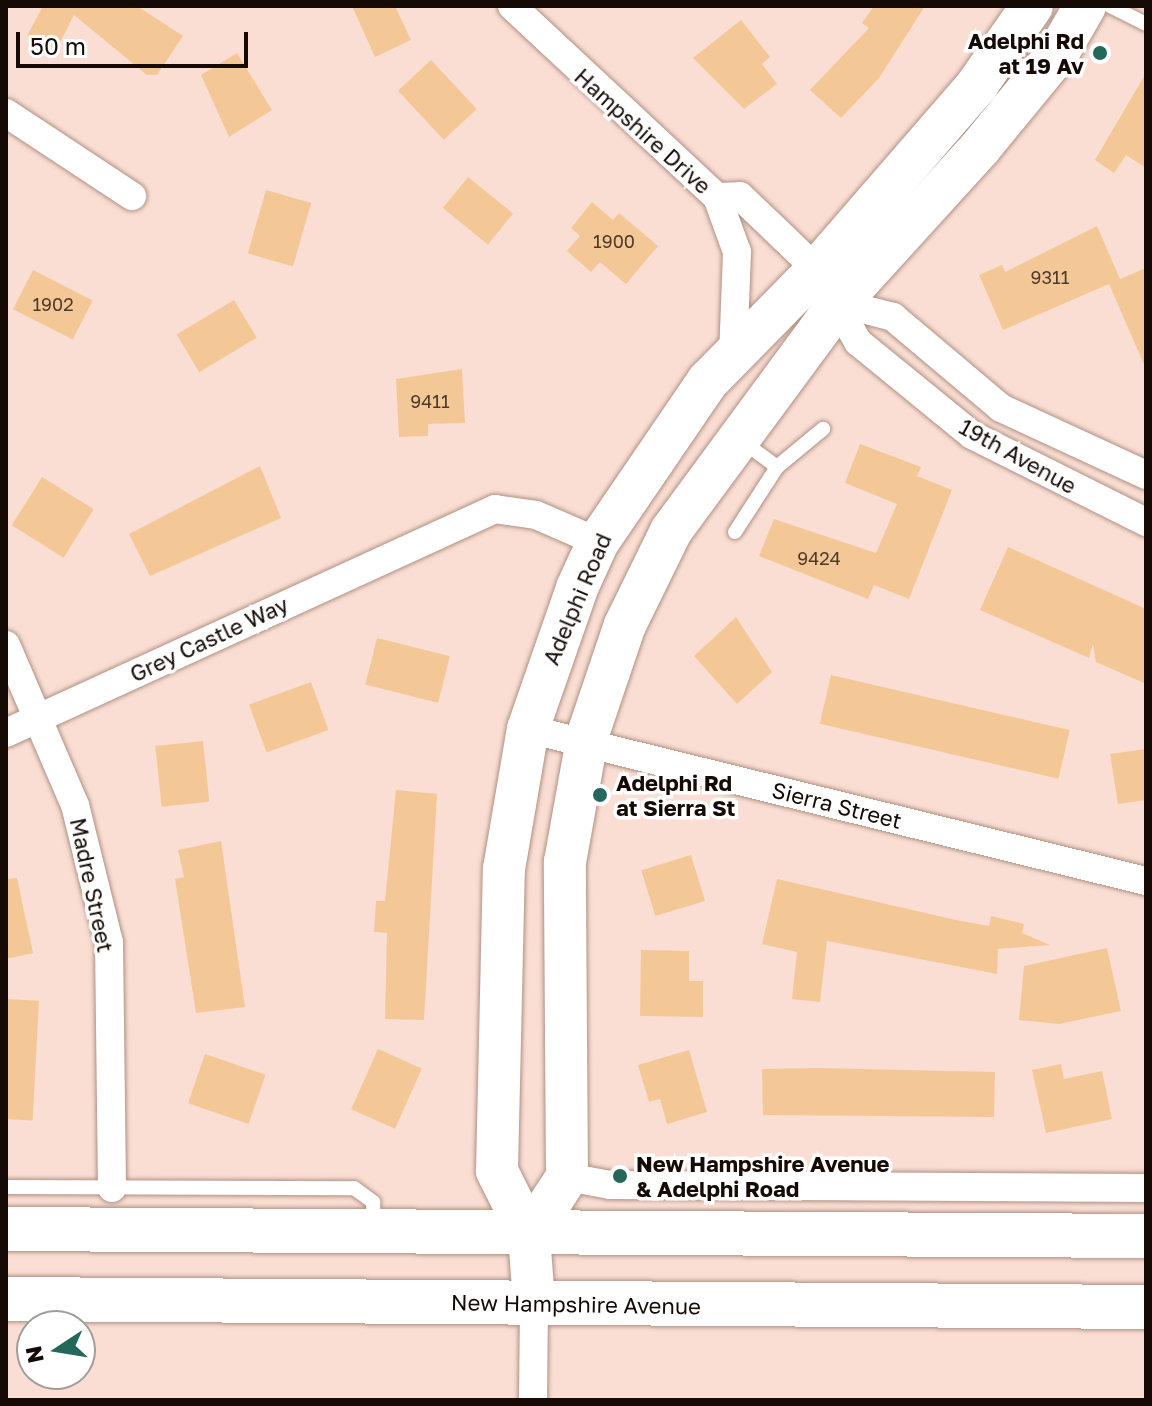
<!DOCTYPE html>
<style>
body{margin:0}
#map{position:relative;width:1152px;height:1406px;overflow:hidden;background:#faded3;font-family:"Golos Text",sans-serif}
div>[style]{position:absolute}
.building>*{inset:0;background:#f4c896;transform-origin:0 0}
.roads{filter:drop-shadow(0 0 2px #b09083) drop-shadow(0 0 2px #b09083)}
.lane>*{height:14px;margin:-7px;padding:0 7px;transform-origin:7px;border-radius:7px;background:#fff}
.street>*{height:28px;margin:-14px;padding:0 14px;transform-origin:14px;border-radius:14px;background:#fff}
.secondary>*{height:42px;margin:-21px;padding:0 21px;transform-origin:21px;border-radius:21px;background:#fff}
.primary>*{height:44px;margin:-22px;padding:0 22px;transform-origin:22px;border-radius:22px;background:#fff}
.dots>*{width:22px;height:22px;translate:-50% -50%;box-sizing:border-box;border:4px solid #fff;border-radius:50%}
span{translate:-50% -50%;white-space:nowrap;text-align:center;line-height:1.15;-webkit-text-stroke:7px #fff;paint-order:stroke}
.number-label{font-size:18px;color:#4d3a2a}
.number-label span{-webkit-text-stroke-width:0}
.poi-label{font-size:22px;color:#150a06;font-weight:700}
.right{translate:-100% -50%;text-align:right}
.left{translate:0 -50%;text-align:left}
.street-label{font-size:22px;color:#150a06}
.frame{position:absolute;inset:0;border:8px solid #150a06;pointer-events:none}
.north{position:absolute;left:16px;top:1310px;width:80px;height:80px;box-sizing:border-box;background:#fff;border:2px solid #a19d9b;border-radius:50%;rotate:258deg;font-size:22px;font-weight:700;line-height:32px;text-align:center;color:#150a06}
.north::after{content:'';display:block;margin:auto;width:28px;height:36px;background:#24685a;clip-path:polygon(50% 0,100% 100%,50% 72%,0 100%)}
.scale{position:absolute;left:16px;top:32px;width:232px;height:36px;box-sizing:border-box;border:4px solid #150a06;border-top:0;padding-left:10px;font-size:24px;line-height:28px;white-space:nowrap;color:#150a06;-webkit-text-stroke:6px #fff;paint-order:stroke}
</style>
<div id="map">
<div class="building">
<i style="clip-path:polygon(43px 6px,137px 6px,183px 36px,157px 75px,147px 75px,74px 15px,56px 50px,27px 36px)"></i>
<i style="clip-path:polygon(352px 6px,395px 6px,411px 40px,375px 57px)"></i>
<i style="clip-path:polygon(874px 6px,925px 6px,879px 78px,841px 118px,810px 90px,869px 28px,862px 23px)"></i>
<i style="clip-path:polygon(741px 20px,770px 57px,762px 64px,777px 84px,744px 109px,693px 58px)"></i>
<i style="clip-path:polygon(237px 53px,272px 110px,229px 137px,201px 75px)"></i>
<i style="left:431px;top:60px;width:67px;height:45px;rotate:47deg"></i>
<i style="clip-path:polygon(1146px 73px,1146px 168px,1126px 155px,1114px 173px,1095px 160px)"></i>
<i style="left:468px;top:177px;width:58px;height:40px;rotate:39deg"></i>
<i style="left:266px;top:190px;width:47px;height:66px;rotate:16deg"></i>
<i style="clip-path:polygon(592px 202px,613px 220px,619px 213px,658px 246px,626px 284px,600px 262px,591px 272px,567px 251px,580px 236px,571px 228px)"></i>
<i style="clip-path:polygon(1097px 226px,1120px 279px,1146px 268px,1146px 369px,1109px 284px,1003px 330px,979px 275px,1002px 265px,1005px 272px)"></i>
<i style="left:33px;top:270px;width:67px;height:44px;rotate:27deg"></i>
<i style="left:234px;top:300px;width:44px;height:67px;rotate:59deg"></i>
<i style="clip-path:polygon(462px 369px,465px 423px,428px 424px,428px 436px,399px 437px,396px 379px)"></i>
<i style="clip-path:polygon(860px 444px,921px 467px,917px 476px,952px 490px,909px 599px,874px 585px,868px 599px,759px 556px,774px 519px,876px 553px,897px 504px,845px 483px)"></i>
<i style="clip-path:polygon(260px 466px,281px 518px,150px 576px,129px 534px)"></i>
<i style="left:42px;top:477px;width:61px;height:57px;rotate:32deg"></i>
<i style="clip-path:polygon(1008px 547px,1146px 609px,1146px 684px,1096px 662px,1093px 644px,1089px 658px,980px 610px)"></i>
<i style="clip-path:polygon(736px 617px,772px 672px,737px 704px,694px 656px)"></i>
<i style="left:377px;top:638px;width:75px;height:48px;rotate:14deg"></i>
<i style="left:831px;top:675px;width:245px;height:50px;rotate:13deg"></i>
<i style="left:311px;top:682px;width:51px;height:66px;rotate:70deg"></i>
<i style="left:203px;top:741px;width:61px;height:48px;rotate:84deg"></i>
<i style="clip-path:polygon(1146px 749px,1146px 800px,1118px 804px,1110px 754px)"></i>
<i style="clip-path:polygon(396px 790px,437px 794px,424px 1020px,385px 1019px,387px 933px,374px 932px,376px 901px,385px 901px)"></i>
<i style="clip-path:polygon(221px 841px,245px 1007px,196px 1013px,175px 879px,184px 877px,178px 850px)"></i>
<i style="left:691px;top:855px;width:48px;height:52px;rotate:73deg"></i>
<i style="clip-path:polygon(17px 878px,33px 953px,6px 959px,6px 879px)"></i>
<i style="clip-path:polygon(777px 879px,956px 920px,989px 926px,991px 916px,1024px 924px,1022px 933px,1050px 945px,998px 949px,997px 974px,827px 941px,820px 1002px,792px 999px,797px 952px,762px 944px)"></i>
<i style="clip-path:polygon(1107px 948px,1121px 1011px,1059px 1024px,1019px 1020px,1024px 966px)"></i>
<i style="clip-path:polygon(641px 950px,689px 951px,689px 981px,703px 981px,703px 1017px,640px 1016px)"></i>
<i style="left:6px;top:999px;width:33px;height:120px;rotate:3deg"></i>
<i style="left:378px;top:1049px;width:48px;height:66px;rotate:24deg"></i>
<i style="clip-path:polygon(689px 1050px,707px 1112px,667px 1124px,660px 1099px,649px 1102px,638px 1065px)"></i>
<i style="left:205px;top:1054px;width:64px;height:52px;rotate:19deg"></i>
<i style="clip-path:polygon(1061px 1064px,1064px 1079px,1102px 1071px,1112px 1119px,1046px 1133px,1032px 1070px)"></i>
<i style="clip-path:polygon(816px 1068px,995px 1072px,994px 1117px,763px 1115px,762px 1069px)"></i>
</div>
<div class="roads">
<div class="lane">
<i style="left:1110px;top:6px;width:40px;rotate:26.6deg"></i>
<i style="left:742px;top:441px;width:44px;rotate:36.6deg"></i>
<i style="left:777px;top:467px;width:60px;rotate:-39.6deg"></i>
<i style="left:735px;top:532px;width:77px;rotate:-57.1deg"></i>
<i style="left:6px;top:1187px;width:348px;rotate:0.2deg"></i>
<i style="left:354px;top:1188px;width:24px;rotate:36deg"></i>
<i style="left:373px;top:1202px;width:26px;rotate:88deg"></i>
</div>
<div class="street">
<i style="left:512px;top:6px;width:280px;rotate:43deg"></i>
<i style="left:717px;top:197px;width:23px;rotate:-2deg"></i>
<i style="left:740px;top:196px;width:61px;rotate:43.7deg"></i>
<i style="left:784px;top:238px;width:46px;rotate:44.1deg"></i>
<i style="left:817px;top:270px;width:83px;rotate:60.3deg"></i>
<i style="left:858px;top:342px;width:147px;rotate:39.2deg"></i>
<i style="left:972px;top:435px;width:195px;rotate:26.6deg"></i>
<i style="left:6px;top:113px;width:151px;rotate:33.4deg"></i>
<i style="left:717px;top:197px;width:59px;rotate:70deg"></i>
<i style="left:737px;top:252px;width:103px;rotate:92.2deg"></i>
<i style="left:839px;top:303px;width:56px;rotate:14.5deg"></i>
<i style="left:893px;top:317px;width:141px;rotate:40.1deg"></i>
<i style="left:1001px;top:408px;width:160px;rotate:24.8deg"></i>
<i style="left:6px;top:645px;width:174px;rotate:66.7deg"></i>
<i style="left:75px;top:805px;width:141px;rotate:76.1deg"></i>
<i style="left:109px;top:942px;width:246px;rotate:89.3deg"></i>
<i style="left:528px;top:729px;width:636px;rotate:13.82deg"></i>
<i style="left:6px;top:733px;width:538px;rotate:-24.61deg"></i>
<i style="left:495px;top:509px;width:41px;rotate:8.3deg"></i>
<i style="left:536px;top:515px;width:68px;rotate:23.5deg"></i>
<i style="left:567px;top:1177px;width:44px;rotate:10.5deg"></i>
<i style="left:610px;top:1185px;width:536px;rotate:0.32deg"></i>
<i style="left:533px;top:1400px;width:98px;rotate:-89.4deg"></i>
</div>
<div class="secondary">
<i style="left:529px;top:1235px;width:69px;rotate:-56.8deg"></i>
<i style="left:567px;top:1177px;width:315px;rotate:-90.4deg"></i>
<i style="left:565px;top:862px;width:130px;rotate:-79.8deg"></i>
<i style="left:588px;top:734px;width:115px;rotate:-71.3deg"></i>
<i style="left:625px;top:625px;width:105px;rotate:-63.9deg"></i>
<i style="left:671px;top:531px;width:283px;rotate:-53.6deg"></i>
<i style="left:839px;top:303px;width:210px;rotate:-47.7deg"></i>
<i style="left:980px;top:148px;width:123px;rotate:-50.6deg"></i>
<i style="left:1058px;top:53px;width:54px;rotate:-60.1deg"></i>
<i style="left:534px;top:1302px;width:67px;rotate:-94.3deg"></i>
<i style="left:529px;top:1235px;width:72px;rotate:-116.6deg"></i>
<i style="left:497px;top:1171px;width:302px;rotate:-88.7deg"></i>
<i style="left:504px;top:869px;width:142px;rotate:-80.3deg"></i>
<i style="left:528px;top:729px;width:149px;rotate:-70.8deg"></i>
<i style="left:577px;top:588px;width:51px;rotate:-65.5deg"></i>
<i style="left:598px;top:542px;width:195px;rotate:-55.7deg"></i>
<i style="left:708px;top:381px;width:156px;rotate:-45.5deg"></i>
<i style="left:817px;top:270px;width:245px;rotate:-49.1deg"></i>
<i style="left:977px;top:85px;width:96px;rotate:-55.2deg"></i>
</div>
<div class="primary">
<i style="left:6px;top:1229px;width:1140px;rotate:0.35deg"></i>
<i style="left:6px;top:1299px;width:1140px;rotate:0.4deg"></i>
</div>
</div>
<div class="dots">
<i style="left:1100px;top:53px;background:#24685a"></i>
<i style="left:600px;top:795px;background:#24685a"></i>
<i style="left:620px;top:1176px;background:#24685a"></i>
</div>
<div class="number-label">
<span style="left:614px;top:241px">1900</span>
<span style="left:1050px;top:277px">9311</span>
<span style="left:53px;top:304px">1902</span>
<span style="left:430px;top:401px">9411</span>
<span style="left:819px;top:558px">9424</span>
</div>
<div class="poi-label">
<span class="right" style="left:1084px;top:53px">Adelphi Rd<br>at 19 Av</span>
<span class="left" style="left:616px;top:795px">Adelphi Rd<br>at Sierra St</span>
<span class="left" style="left:636px;top:1176px">New Hampshire Avenue<br>&amp; Adelphi Road</span>
</div>
<div class="street-label">
<span style="left:643px;top:131px;rotate:42deg">Hampshire Drive</span>
<span style="left:1018px;top:456px;rotate:29deg">19th Avenue</span>
<span style="left:577px;top:599px;rotate:-67deg">Adelphi Road</span>
<span style="left:209px;top:639px;rotate:-25deg">Grey Castle Way</span>
<span style="left:837px;top:805px;rotate:14deg">Sierra Street</span>
<span style="left:92px;top:885px;rotate:78deg">Madre Street</span>
<span style="left:576px;top:1304px;rotate:1deg">New Hampshire Avenue</span>
</div>
<div class="frame"></div>
<div class="north">N</div>
<div class="scale">50 m</div>
</div>
